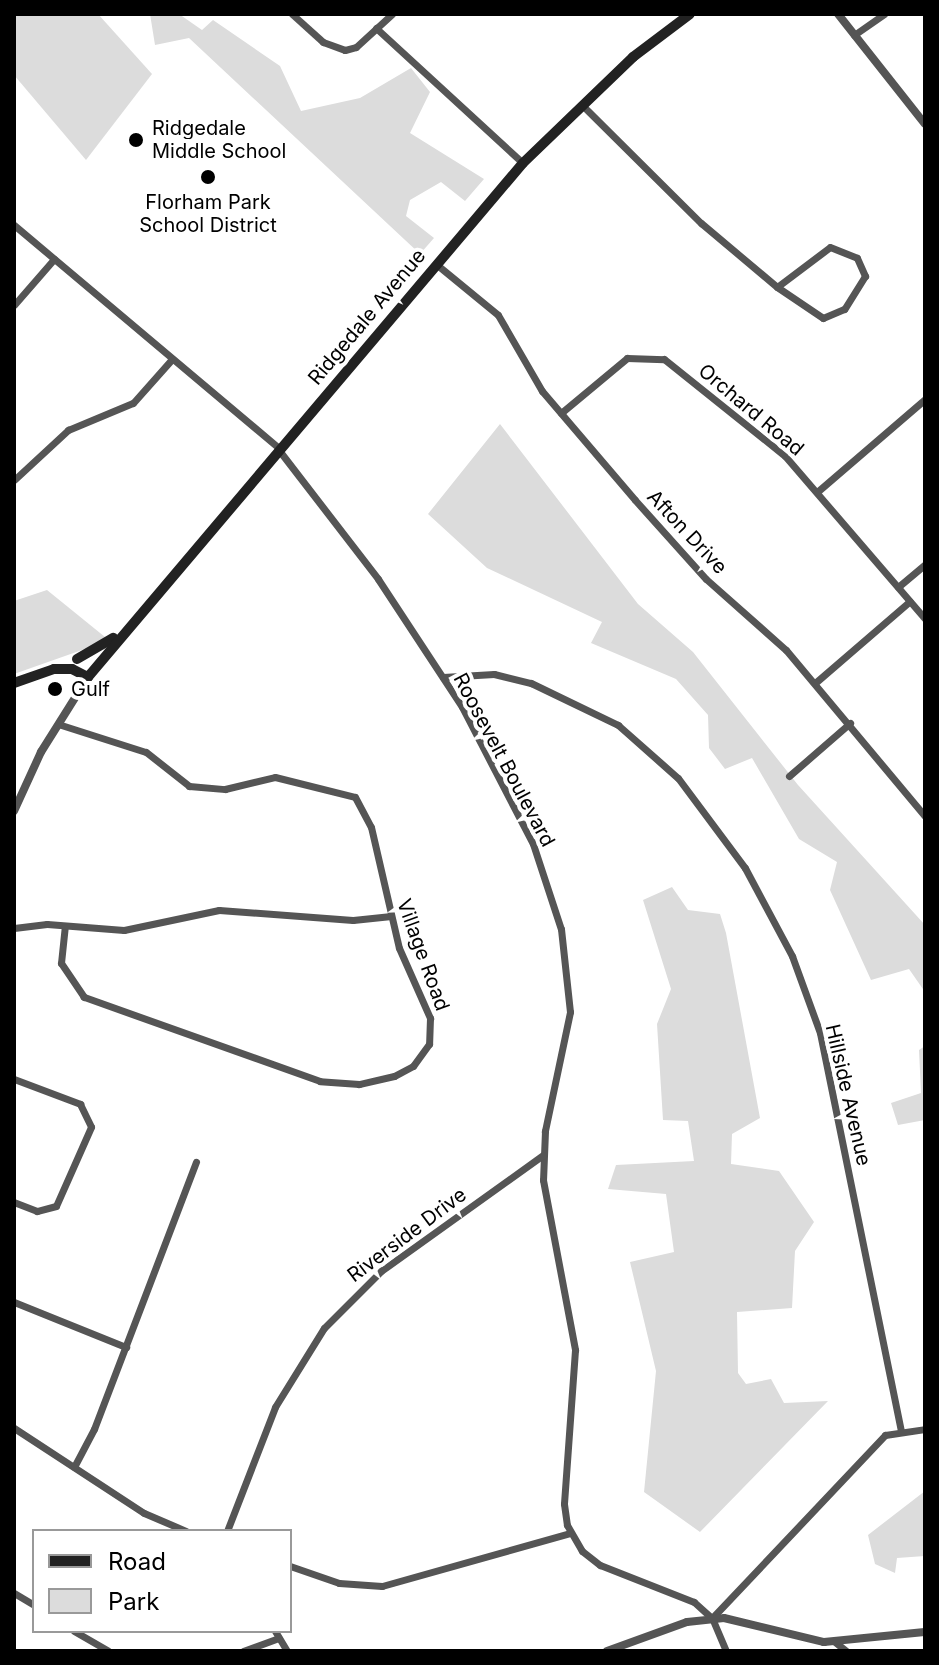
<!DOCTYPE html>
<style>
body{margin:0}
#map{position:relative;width:939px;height:1665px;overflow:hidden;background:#fff;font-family:Inter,sans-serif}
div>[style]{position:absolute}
.green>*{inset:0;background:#dcdcdc}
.minor>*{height:7px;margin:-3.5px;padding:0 3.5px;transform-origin:3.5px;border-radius:3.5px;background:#555}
.tertiary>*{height:8px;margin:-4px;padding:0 4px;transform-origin:4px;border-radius:4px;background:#555}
.secondary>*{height:10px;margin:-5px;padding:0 5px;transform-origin:5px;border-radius:5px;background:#222}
.dots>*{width:22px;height:22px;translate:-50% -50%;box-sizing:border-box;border:4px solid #fff;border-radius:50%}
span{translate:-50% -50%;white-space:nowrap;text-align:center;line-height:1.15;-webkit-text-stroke:8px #fff;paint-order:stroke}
.poi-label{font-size:20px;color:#000}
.left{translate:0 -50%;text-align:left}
.street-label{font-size:20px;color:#000}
.frame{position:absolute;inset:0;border:16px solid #000;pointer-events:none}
.legend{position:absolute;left:32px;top:1529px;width:260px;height:104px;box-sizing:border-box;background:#fff;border:2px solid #999;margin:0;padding:10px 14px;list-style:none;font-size:24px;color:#000}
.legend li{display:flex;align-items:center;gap:16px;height:40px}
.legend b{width:40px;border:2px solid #999}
</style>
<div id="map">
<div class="green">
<i style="clip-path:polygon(14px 14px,98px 14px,152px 74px,86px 160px,14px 75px)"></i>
<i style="clip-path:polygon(150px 14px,179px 14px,202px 30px,213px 20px,280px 66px,301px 111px,360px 98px,411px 68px,430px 92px,410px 133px,484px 179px,465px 201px,441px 182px,410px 200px,406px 216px,434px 238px,420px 254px,189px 38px,155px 45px)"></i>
<i style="clip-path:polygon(500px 424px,638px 604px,693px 652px,798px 785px,925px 925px,925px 992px,909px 969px,871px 980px,830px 890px,837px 862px,799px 839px,752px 758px,725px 769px,709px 748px,708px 715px,676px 679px,591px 643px,602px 622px,487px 568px,428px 514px)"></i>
<i style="clip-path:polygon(47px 590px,105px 637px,99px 644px,14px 674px,14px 601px)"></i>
<i style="clip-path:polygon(672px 887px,688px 910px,720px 914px,726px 933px,760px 1118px,732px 1134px,731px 1164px,779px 1171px,814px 1222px,795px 1251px,792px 1308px,737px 1312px,738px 1373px,746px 1384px,771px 1379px,784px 1403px,828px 1401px,700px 1532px,644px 1492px,656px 1371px,630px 1262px,674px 1252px,666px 1194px,608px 1189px,616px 1165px,694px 1161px,688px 1121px,663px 1120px,657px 1024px,671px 989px,643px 900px)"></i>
<i style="clip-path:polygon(925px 1046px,925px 1120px,898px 1125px,891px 1103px,921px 1093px,919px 1050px)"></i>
<i style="clip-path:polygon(925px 1491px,925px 1556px,897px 1558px,895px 1573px,875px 1564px,868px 1535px)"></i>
</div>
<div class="minor">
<i style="left:292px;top:14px;width:42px;rotate:42.1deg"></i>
<i style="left:323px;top:42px;width:23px;rotate:20deg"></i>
<i style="left:345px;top:50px;width:11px;rotate:-15deg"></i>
<i style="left:356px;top:47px;width:49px;rotate:-42.5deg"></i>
<i style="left:376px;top:28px;width:200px;rotate:42.6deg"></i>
<i style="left:854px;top:35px;width:37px;rotate:-35deg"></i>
<i style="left:582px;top:105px;width:168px;rotate:44.8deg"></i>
<i style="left:701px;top:223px;width:99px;rotate:40.1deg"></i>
<i style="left:14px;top:225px;width:346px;rotate:40.1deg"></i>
<i style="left:830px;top:247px;width:29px;rotate:22deg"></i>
<i style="left:857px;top:258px;width:20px;rotate:66deg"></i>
<i style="left:865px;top:276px;width:39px;rotate:122deg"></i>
<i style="left:844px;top:309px;width:23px;rotate:157deg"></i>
<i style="left:823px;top:318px;width:55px;rotate:-146deg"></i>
<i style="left:777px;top:287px;width:66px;rotate:-37deg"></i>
<i style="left:436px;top:264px;width:80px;rotate:39.4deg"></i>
<i style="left:498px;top:315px;width:88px;rotate:59.9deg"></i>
<i style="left:542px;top:391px;width:143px;rotate:49.5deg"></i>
<i style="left:635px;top:500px;width:106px;rotate:48.1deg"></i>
<i style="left:706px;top:579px;width:107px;rotate:41.6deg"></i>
<i style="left:786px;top:650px;width:217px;rotate:50.1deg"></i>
<i style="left:14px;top:305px;width:61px;rotate:-49deg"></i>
<i style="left:561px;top:413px;width:86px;rotate:-39.8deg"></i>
<i style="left:627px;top:358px;width:37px;rotate:2deg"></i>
<i style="left:664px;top:359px;width:155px;rotate:38.7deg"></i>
<i style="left:785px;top:456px;width:215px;rotate:49.3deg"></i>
<i style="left:278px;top:449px;width:164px;rotate:52.4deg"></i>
<i style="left:378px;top:579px;width:153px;rotate:56.7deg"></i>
<i style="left:462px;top:707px;width:154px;rotate:62.6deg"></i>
<i style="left:533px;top:844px;width:89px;rotate:71.8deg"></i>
<i style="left:561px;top:929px;width:83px;rotate:83.8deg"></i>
<i style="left:570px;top:1012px;width:122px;rotate:101.9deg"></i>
<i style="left:545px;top:1131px;width:49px;rotate:92.3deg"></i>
<i style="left:543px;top:1180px;width:173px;rotate:79.3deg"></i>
<i style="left:575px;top:1350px;width:154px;rotate:94.1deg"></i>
<i style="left:564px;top:1504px;width:21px;rotate:82deg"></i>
<i style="left:567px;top:1525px;width:30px;rotate:60deg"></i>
<i style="left:582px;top:1551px;width:23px;rotate:38deg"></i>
<i style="left:600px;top:1565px;width:101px;rotate:21.5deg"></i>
<i style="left:694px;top:1602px;width:24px;rotate:42deg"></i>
<i style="left:712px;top:1618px;width:36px;rotate:67deg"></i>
<i style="left:14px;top:480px;width:74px;rotate:-42.8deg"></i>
<i style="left:68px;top:430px;width:70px;rotate:-22.6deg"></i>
<i style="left:133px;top:403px;width:59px;rotate:-48.4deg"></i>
<i style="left:817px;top:492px;width:143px;rotate:-40.7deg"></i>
<i style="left:898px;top:587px;width:35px;rotate:-40deg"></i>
<i style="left:443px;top:677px;width:51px;rotate:-3.4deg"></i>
<i style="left:494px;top:674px;width:38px;rotate:14deg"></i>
<i style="left:531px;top:683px;width:97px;rotate:25.8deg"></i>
<i style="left:618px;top:725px;width:80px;rotate:41.5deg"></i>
<i style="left:678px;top:778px;width:112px;rotate:53.3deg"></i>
<i style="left:745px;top:868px;width:100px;rotate:61.9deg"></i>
<i style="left:792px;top:956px;width:82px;rotate:70deg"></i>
<i style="left:820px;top:1033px;width:405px;rotate:78.5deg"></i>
<i style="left:815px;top:683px;width:125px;rotate:-40.8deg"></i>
<i style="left:58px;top:724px;width:92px;rotate:17.7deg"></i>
<i style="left:146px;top:752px;width:55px;rotate:38.3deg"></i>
<i style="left:189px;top:786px;width:36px;rotate:5deg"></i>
<i style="left:225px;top:789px;width:51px;rotate:-13.5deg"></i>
<i style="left:275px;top:777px;width:82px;rotate:14deg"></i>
<i style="left:355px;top:797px;width:34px;rotate:62deg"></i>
<i style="left:371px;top:827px;width:124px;rotate:77deg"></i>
<i style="left:399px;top:948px;width:77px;rotate:66.1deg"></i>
<i style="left:430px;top:1018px;width:26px;rotate:92deg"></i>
<i style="left:429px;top:1044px;width:27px;rotate:126deg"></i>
<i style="left:413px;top:1066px;width:21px;rotate:152deg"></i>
<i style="left:394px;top:1076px;width:36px;rotate:167deg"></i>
<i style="left:359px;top:1084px;width:39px;rotate:-176deg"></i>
<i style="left:320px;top:1081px;width:251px;rotate:-160.4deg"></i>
<i style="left:84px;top:997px;width:41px;rotate:-124.1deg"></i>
<i style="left:61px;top:963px;width:37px;rotate:-84deg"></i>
<i style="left:789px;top:776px;width:81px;rotate:-41deg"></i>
<i style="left:14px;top:928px;width:33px;rotate:-7deg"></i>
<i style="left:47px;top:924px;width:77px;rotate:4.5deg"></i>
<i style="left:124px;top:930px;width:97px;rotate:-11.9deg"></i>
<i style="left:219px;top:910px;width:134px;rotate:4.3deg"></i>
<i style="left:353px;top:920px;width:36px;rotate:-6deg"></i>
<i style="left:14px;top:1079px;width:71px;rotate:20.7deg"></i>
<i style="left:80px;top:1104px;width:25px;rotate:64deg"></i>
<i style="left:91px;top:1127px;width:86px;rotate:113.9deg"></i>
<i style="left:56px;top:1206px;width:20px;rotate:165deg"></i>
<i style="left:37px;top:1211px;width:25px;rotate:-159deg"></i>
<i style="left:14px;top:1302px;width:121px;rotate:21.9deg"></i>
<i style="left:14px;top:1428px;width:155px;rotate:33.2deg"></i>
<i style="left:144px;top:1513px;width:46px;rotate:23.2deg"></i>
<i style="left:74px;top:1467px;width:43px;rotate:-62.2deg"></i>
<i style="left:94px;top:1429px;width:286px;rotate:-69.1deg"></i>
<i style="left:227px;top:1531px;width:133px;rotate:-68.8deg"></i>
<i style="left:275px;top:1407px;width:93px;rotate:-58.2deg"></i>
<i style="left:324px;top:1328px;width:81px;rotate:-45deg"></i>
<i style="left:381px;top:1271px;width:199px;rotate:-35.6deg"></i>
<i style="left:290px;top:1566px;width:52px;rotate:19.1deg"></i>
<i style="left:339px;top:1583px;width:43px;rotate:4deg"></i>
<i style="left:382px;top:1586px;width:195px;rotate:-15.7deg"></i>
<i style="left:14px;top:1593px;width:23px;rotate:31deg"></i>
<i style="left:712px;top:1618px;width:252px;rotate:-46.6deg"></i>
<i style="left:885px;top:1435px;width:40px;rotate:-8.5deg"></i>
<i style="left:74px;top:1631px;width:39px;rotate:30deg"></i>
<i style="left:275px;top:1631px;width:23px;rotate:59deg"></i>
<i style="left:835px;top:1642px;width:14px;rotate:39deg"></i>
<i style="left:243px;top:1651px;width:38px;rotate:-20deg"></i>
</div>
<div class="tertiary">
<i style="left:838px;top:14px;width:140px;rotate:51.7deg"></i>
<i style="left:14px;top:811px;width:65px;rotate:-65.4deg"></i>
<i style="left:41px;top:752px;width:89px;rotate:-57.9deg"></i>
<i style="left:607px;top:1651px;width:85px;rotate:-19.9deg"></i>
<i style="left:687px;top:1622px;width:37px;rotate:-6deg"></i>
<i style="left:724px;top:1618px;width:103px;rotate:13.5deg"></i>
<i style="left:824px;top:1642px;width:101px;rotate:-5.7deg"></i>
</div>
<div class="secondary">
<i style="left:77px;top:659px;width:42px;rotate:-30.3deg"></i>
<i style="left:14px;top:683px;width:42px;rotate:-19.3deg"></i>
<i style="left:54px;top:669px;width:18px"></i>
<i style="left:72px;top:669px;width:18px;rotate:27deg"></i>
<i style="left:88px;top:677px;width:673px;rotate:-49.76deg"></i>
<i style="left:523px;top:163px;width:153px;rotate:-43.9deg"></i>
<i style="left:633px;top:57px;width:71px;rotate:-37deg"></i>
</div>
<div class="dots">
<i style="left:136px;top:140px;background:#000"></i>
<i style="left:208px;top:177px;background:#000"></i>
<i style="left:55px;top:689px;background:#000"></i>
</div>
<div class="poi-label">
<span class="left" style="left:152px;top:140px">Ridgedale<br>Middle School</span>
<span style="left:208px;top:214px">Florham Park<br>School District</span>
<span class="left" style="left:71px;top:689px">Gulf</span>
</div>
<div class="street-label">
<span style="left:367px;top:317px;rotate:-50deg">Ridgedale Avenue</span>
<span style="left:751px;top:410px;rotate:40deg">Orchard Road</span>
<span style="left:687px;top:532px;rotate:47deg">Afton Drive</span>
<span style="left:504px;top:760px;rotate:62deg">Roosevelt Boulevard</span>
<span style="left:423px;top:955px;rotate:70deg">Village Road</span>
<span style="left:848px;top:1095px;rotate:77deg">Hillside Avenue</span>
<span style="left:407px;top:1235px;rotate:-37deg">Riverside Drive</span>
</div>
<div class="frame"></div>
<ul class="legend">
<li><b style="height:10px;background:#222"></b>Road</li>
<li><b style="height:22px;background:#dcdcdc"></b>Park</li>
</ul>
</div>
